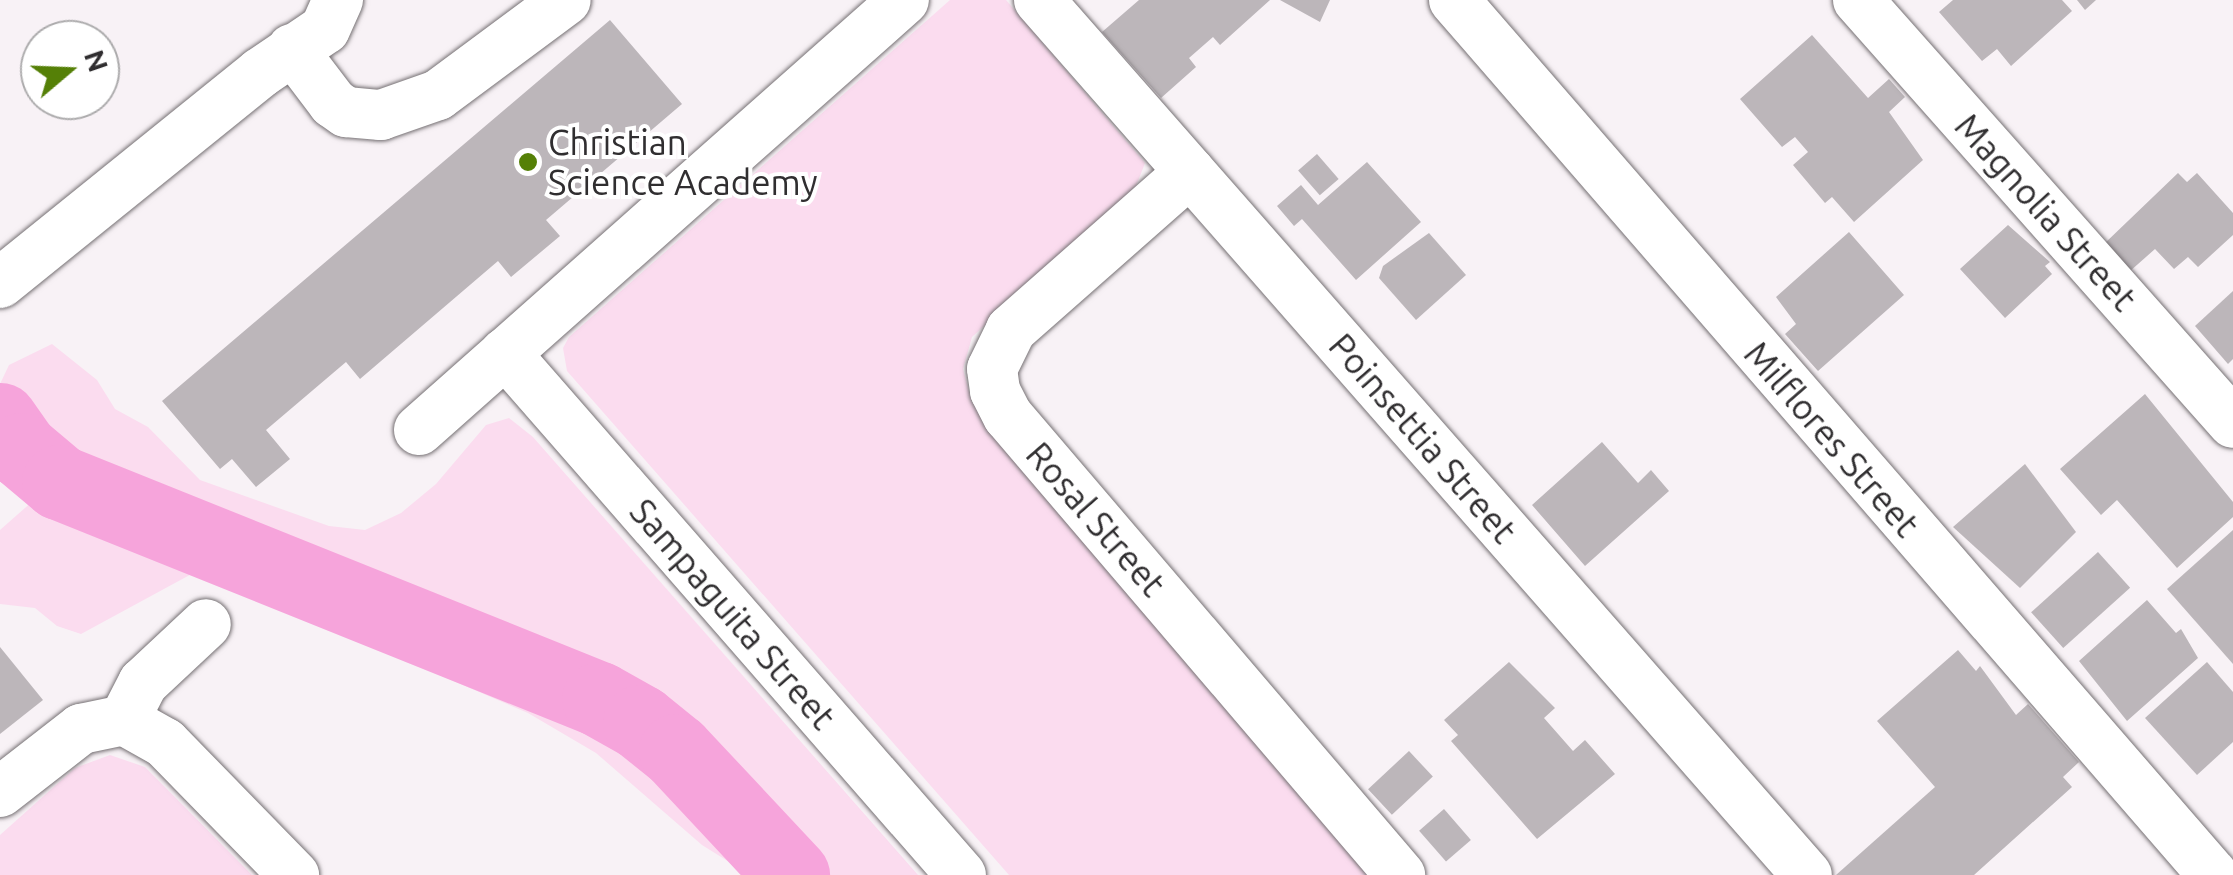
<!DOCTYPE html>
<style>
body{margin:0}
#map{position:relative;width:2233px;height:875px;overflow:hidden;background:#f8f2f6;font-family:Ubuntu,sans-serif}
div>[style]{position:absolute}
.green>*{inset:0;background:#fbdcef}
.river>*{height:75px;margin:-37.5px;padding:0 37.5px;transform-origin:37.5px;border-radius:37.5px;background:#f6a4db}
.building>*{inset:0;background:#bcb6ba;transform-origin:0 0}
.roads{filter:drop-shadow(0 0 2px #757073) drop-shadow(0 0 2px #757073)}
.minor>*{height:50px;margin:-25px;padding:0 25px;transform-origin:25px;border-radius:25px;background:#fff}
.dots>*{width:28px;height:28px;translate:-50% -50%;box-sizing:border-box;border:5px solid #fff;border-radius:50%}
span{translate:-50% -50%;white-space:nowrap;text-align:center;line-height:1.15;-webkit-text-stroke:8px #fff;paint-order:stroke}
.poi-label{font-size:35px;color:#302e30}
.left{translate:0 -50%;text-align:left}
.street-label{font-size:35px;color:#302e30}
.north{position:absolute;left:20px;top:20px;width:100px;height:100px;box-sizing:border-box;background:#fff;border:2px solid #acabac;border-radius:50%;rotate:71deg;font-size:28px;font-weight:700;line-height:40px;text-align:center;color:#302e30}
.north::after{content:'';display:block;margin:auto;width:35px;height:45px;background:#558007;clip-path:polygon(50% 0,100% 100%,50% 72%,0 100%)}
</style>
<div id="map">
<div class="green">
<i style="clip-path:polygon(950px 0,1006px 0,1145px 163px,1136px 186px,972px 337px,963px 369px,972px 402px,1375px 875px,1009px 875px,567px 371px,563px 348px,569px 337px)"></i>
<i style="clip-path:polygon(52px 344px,97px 380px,115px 409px,148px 427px,200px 480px,329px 526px,365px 530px,401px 513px,436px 484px,486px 425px,509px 418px,533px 437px,918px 875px,750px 875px,702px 845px,596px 753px,528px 713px,386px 652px,210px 564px,81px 634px,57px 626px,35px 608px,0 604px,0 530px,34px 500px,0 429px,0 384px,9px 365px)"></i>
<i style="clip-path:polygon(110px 755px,145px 767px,252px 875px,0 875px,0 835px,75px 768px)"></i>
</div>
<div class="river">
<i style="left:0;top:420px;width:37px;rotate:55deg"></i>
<i style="left:21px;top:450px;width:50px;rotate:40.1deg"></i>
<i style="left:59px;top:482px;width:582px;rotate:21.89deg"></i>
<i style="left:599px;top:699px;width:47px;rotate:29.3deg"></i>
<i style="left:640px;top:722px;width:46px;rotate:38.9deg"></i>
<i style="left:676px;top:751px;width:170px;rotate:46.9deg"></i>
</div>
<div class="building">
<i style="clip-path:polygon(1139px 0,1270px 0,1220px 45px,1213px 37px,1189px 58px,1196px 67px,1161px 98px,1102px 32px)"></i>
<i style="clip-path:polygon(1280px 0,1330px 0,1320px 22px)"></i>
<i style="clip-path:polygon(1953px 0,2062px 0,2072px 11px,2011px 66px,1997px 49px,1982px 61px,1939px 12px)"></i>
<i style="clip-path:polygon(2077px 0,2096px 0,2085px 10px)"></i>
<i style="clip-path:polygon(610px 20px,682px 104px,546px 220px,560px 236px,511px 277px,498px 261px,360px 379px,346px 362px,266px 430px,290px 459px,256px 487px,232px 459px,220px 469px,162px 401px)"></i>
<i style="clip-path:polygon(1812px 35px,1868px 98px,1889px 79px,1905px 97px,1889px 112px,1923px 160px,1854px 222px,1832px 197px,1825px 203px,1793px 165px,1808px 152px,1795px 137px,1782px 147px,1740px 99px)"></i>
<i style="left:1317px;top:154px;width:33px;height:25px;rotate:49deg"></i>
<i style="clip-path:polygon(1367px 162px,1421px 222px,1356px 280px,1302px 219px,1294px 226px,1277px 206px,1301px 185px,1318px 205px)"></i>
<i style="clip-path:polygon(2178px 173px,2187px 182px,2197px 173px,2233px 213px,2233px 235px,2198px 267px,2188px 257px,2174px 269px,2155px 249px,2129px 272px,2104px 244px)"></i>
<i style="clip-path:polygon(2008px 225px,2050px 262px,2045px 266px,2052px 274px,2005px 318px,1960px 269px)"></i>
<i style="clip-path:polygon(1849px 232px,1904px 295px,1818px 371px,1785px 334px,1796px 324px,1776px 297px)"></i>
<i style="clip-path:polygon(1429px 233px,1466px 275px,1416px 320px,1379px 278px,1383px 266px)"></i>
<i style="clip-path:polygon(2233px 291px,2233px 359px,2228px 364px,2195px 326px)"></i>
<i style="clip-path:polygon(2145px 394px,2233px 502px,2233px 517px,2177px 568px,2117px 500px,2101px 515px,2060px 469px)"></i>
<i style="clip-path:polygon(1602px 442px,1638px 483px,1651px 470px,1669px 491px,1585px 566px,1532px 505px)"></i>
<i style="clip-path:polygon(2025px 464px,2076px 532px,2020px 588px,1953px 527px)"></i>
<i style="clip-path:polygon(2233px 530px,2233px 664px,2167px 589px)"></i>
<i style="left:2098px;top:552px;width:48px;height:90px;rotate:48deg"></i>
<i style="clip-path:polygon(2147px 600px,2176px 633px,2181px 629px,2198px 658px,2127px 721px,2079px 661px)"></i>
<i style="clip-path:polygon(0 647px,43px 700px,0 734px)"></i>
<i style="clip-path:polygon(1958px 650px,1976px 671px,1980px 666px,2016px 715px,2028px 704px,2079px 762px,2063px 777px,2072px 787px,1974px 875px,1836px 875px,1935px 787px,1877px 721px)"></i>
<i style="clip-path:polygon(1509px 662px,1555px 708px,1544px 718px,1573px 751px,1585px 740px,1615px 774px,1537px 839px,1451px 741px,1458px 735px,1444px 720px)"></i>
<i style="clip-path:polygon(2207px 662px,2233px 692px,2233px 742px,2197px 775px,2145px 718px)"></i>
<i style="left:1409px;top:751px;width:35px;height:56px;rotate:47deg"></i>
<i style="left:1444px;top:809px;width:41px;height:33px;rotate:49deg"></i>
</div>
<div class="roads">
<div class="minor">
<i style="left:1039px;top:0;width:1164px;rotate:48.73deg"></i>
<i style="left:1454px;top:0;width:1158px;rotate:49.06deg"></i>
<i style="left:1858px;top:0;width:565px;rotate:48.44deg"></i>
<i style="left:292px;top:49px;width:68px;rotate:52.8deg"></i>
<i style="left:333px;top:103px;width:16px;rotate:35deg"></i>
<i style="left:346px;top:112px;width:35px;rotate:5deg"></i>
<i style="left:381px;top:115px;width:60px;rotate:-19.3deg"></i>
<i style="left:438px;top:95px;width:159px;rotate:-36.6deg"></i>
<i style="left:1190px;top:172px;width:239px;rotate:138.6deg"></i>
<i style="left:1011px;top:330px;width:43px;rotate:116deg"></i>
<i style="left:992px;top:369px;width:22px;rotate:82deg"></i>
<i style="left:995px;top:391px;width:28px;rotate:63deg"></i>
<i style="left:1008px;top:416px;width:604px;rotate:49.5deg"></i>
<i style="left:0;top:283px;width:334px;rotate:-38.9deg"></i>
<i style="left:260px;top:73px;width:78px;rotate:-34.1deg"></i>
<i style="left:325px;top:29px;width:32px;rotate:-66deg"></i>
<i style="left:505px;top:353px;width:693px;rotate:48.86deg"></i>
<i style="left:419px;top:430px;width:648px;rotate:-41.56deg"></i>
<i style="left:124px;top:720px;width:42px;rotate:-62.8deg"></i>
<i style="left:143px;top:683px;width:86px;rotate:-43.1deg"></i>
<i style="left:0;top:792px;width:103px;rotate:-37.9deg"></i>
<i style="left:81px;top:729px;width:44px;rotate:-11.8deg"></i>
<i style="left:124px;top:720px;width:47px;rotate:29.3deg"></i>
<i style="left:165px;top:743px;width:185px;rotate:45.7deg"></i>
</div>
</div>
<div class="dots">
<i style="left:528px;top:162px;background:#558007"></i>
</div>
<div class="poi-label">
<span class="left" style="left:548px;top:162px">Christian<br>Science Academy</span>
</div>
<div class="street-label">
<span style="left:2046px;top:212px;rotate:48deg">Magnolia Street</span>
<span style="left:1423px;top:438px;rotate:49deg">Poinsettia Street</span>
<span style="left:1832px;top:439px;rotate:49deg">Milflores Street</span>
<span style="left:1096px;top:519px;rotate:49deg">Rosal Street</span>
<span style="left:733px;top:614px;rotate:49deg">Sampaguita Street</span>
</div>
<div class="north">N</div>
</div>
